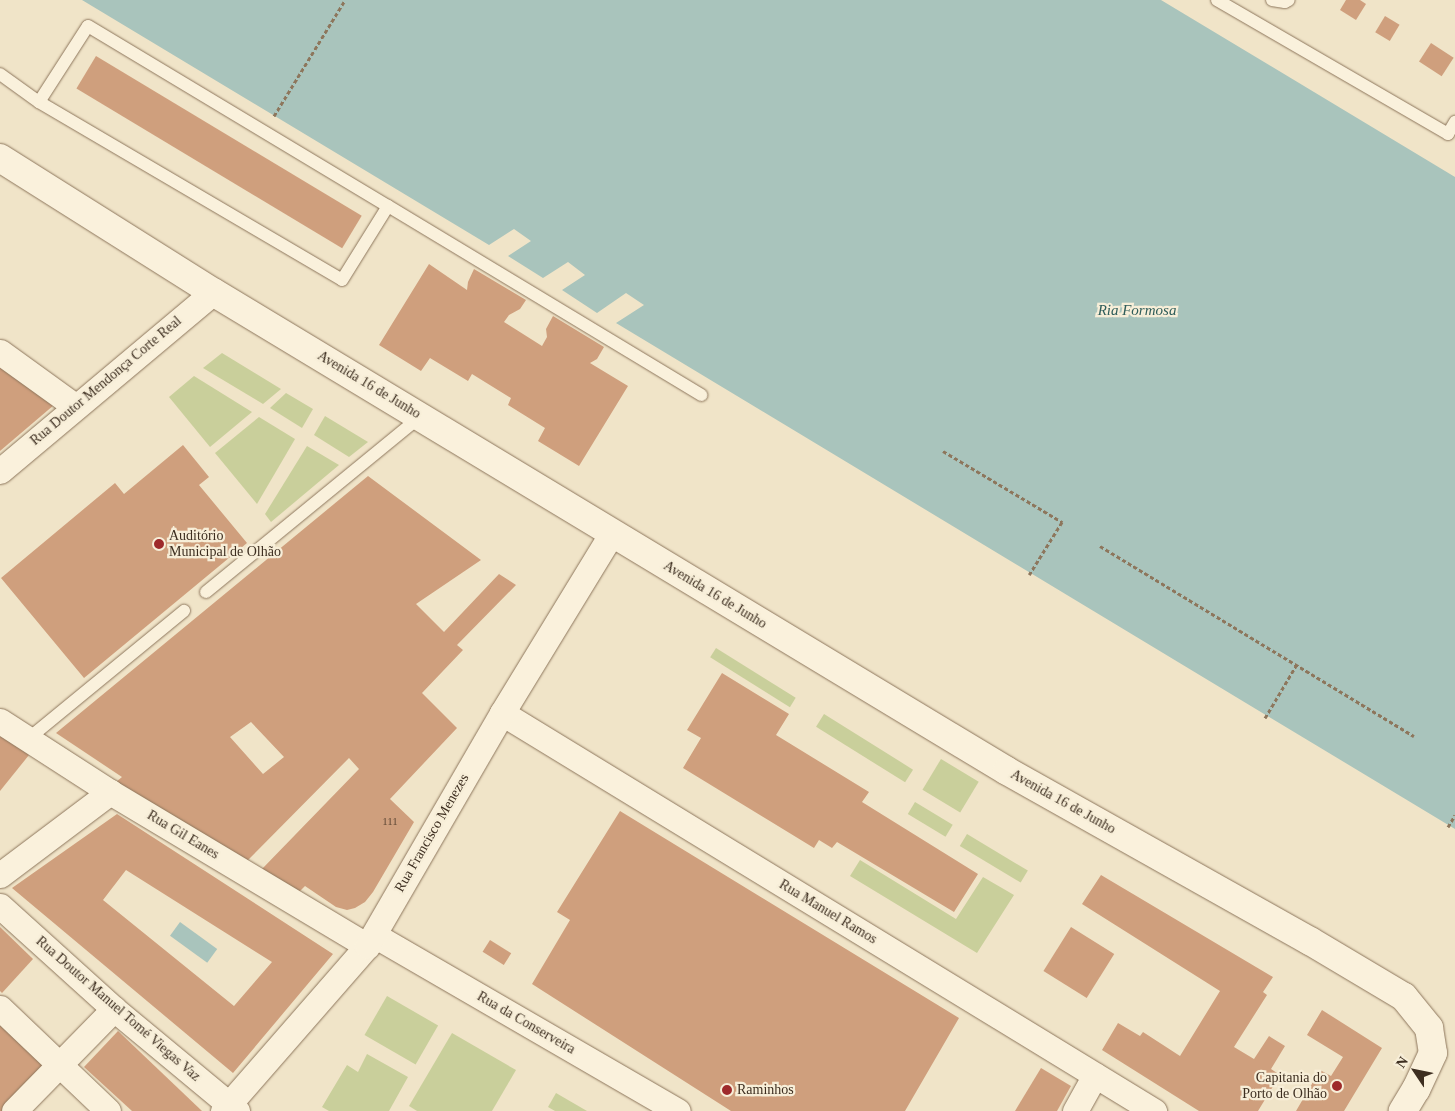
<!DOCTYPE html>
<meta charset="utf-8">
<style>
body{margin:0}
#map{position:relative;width:1455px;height:1111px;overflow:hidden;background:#f0e4c8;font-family:Georgia,serif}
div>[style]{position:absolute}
.green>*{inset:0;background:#c9cf9b;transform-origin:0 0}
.water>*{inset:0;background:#a9c4bc;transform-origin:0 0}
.building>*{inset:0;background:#cf9f7d;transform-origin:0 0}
.path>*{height:3px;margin-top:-1.5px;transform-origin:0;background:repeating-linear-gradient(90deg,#8d765c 0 4px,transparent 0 6.5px)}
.roads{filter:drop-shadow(0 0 1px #8d765c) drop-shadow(0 0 1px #8d765c)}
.service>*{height:12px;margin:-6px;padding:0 6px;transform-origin:6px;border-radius:6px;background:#faf1dc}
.minor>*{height:25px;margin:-12.5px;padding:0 12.5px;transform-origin:12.5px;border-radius:12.5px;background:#faf1dc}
.secondary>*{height:28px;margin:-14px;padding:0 14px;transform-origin:14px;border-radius:14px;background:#faf1dc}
.dots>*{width:14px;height:14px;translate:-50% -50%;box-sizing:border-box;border:2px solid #f7eed8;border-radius:50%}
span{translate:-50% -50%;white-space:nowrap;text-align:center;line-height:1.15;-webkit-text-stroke:4.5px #f7eed8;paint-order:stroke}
.number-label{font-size:11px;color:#624a37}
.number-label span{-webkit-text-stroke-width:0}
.street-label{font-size:14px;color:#3d2e20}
.poi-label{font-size:14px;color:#3d2e20}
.left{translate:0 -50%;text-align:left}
.right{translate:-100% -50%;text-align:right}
.water-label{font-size:15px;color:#2f5d5a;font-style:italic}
.north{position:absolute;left:1390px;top:1046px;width:50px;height:50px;-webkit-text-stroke:4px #f7eed8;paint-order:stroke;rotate:304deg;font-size:14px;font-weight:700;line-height:20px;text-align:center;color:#3d2e20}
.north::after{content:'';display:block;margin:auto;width:18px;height:22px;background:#3d2e20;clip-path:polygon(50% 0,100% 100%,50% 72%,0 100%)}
</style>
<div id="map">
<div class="green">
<i style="clip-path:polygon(222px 353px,281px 389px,263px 404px,203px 368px)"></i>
<i style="clip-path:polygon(194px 376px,252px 412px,210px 447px,169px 397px)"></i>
<i style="clip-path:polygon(286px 393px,313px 409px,302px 428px,270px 408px)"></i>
<i style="clip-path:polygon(325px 416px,368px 442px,349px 457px,314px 435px)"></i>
<i style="clip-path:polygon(259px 417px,295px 439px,257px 504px,215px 453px)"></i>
<i style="clip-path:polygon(307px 446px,339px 465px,271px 522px,265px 514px)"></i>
<i style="left:716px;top:648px;width:94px;height:11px;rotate:32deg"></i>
<i style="left:824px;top:714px;width:105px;height:15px;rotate:32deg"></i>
<i style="left:941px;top:759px;width:44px;height:36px;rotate:31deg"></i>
<i style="left:915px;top:802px;width:44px;height:14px;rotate:31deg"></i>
<i style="left:967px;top:834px;width:71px;height:14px;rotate:31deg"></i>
<i style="clip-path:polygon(860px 860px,956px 919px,983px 877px,1014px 895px,977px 953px,850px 876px)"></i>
<i style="left:387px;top:996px;width:59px;height:45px;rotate:30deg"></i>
<i style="clip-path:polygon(452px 1033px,516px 1070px,492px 1111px,417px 1111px,409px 1106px)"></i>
<i style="clip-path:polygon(367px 1054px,408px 1077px,389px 1111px,329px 1111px,322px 1107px,347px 1065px,358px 1072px)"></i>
<i style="clip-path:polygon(556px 1093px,587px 1111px,555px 1111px,548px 1107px)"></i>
</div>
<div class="water">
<i style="clip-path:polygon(82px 0,1161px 0,1455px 177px,1455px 829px,616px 323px,644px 305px,626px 293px,597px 313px,562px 290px,585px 275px,568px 262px,543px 278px,508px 256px,531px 241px,514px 229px,489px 245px)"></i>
<i style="left:180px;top:922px;width:46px;height:17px;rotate:36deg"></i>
</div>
<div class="building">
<i style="clip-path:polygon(1346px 0,1360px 0,1366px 4px,1356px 20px,1340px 10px)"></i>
<i style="left:1385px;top:16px;width:17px;height:19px;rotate:31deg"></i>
<i style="left:1431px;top:43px;width:27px;height:22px;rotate:33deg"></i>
<i style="left:96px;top:56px;width:310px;height:38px;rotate:31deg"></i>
<i style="clip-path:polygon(429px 264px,467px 290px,468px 282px,474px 269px,526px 300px,520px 309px,509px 315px,504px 322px,542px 346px,547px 337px,546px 329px,553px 316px,604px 347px,597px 359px,590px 363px,628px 386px,579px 466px,538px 441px,545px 428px,508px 405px,511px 398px,472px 374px,468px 381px,430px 358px,421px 371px,379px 345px)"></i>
<i style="clip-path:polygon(0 367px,54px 405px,0 451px)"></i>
<i style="clip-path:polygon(183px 445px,209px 477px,199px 485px,247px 543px,84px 678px,1px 578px,115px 483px,124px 494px)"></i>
<i style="clip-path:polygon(evenodd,368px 476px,481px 560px,416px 604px,444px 632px,499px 574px,516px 585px,457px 645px,463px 650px,422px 693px,457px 728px,390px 799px,414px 822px,373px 892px,365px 902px,355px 908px,347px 910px,336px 907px,305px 886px,297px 894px,262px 869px,359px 769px,349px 758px,246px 862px,116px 782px,122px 777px,56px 733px,368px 476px,251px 722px,284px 757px,263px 774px,230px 737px,251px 722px)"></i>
<i style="clip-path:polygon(722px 673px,789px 714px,776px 735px,869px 792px,862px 802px,978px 874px,954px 912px,837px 842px,832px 848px,819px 840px,814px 848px,683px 768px,701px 738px,687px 730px)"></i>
<i style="clip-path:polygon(0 733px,29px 755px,0 791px)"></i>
<i style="clip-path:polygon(620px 811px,959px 1018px,905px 1111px,731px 1111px,532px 984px,570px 920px,557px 912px)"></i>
<i style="clip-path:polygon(evenodd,117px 814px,333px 954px,233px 1073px,12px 888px,117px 814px,126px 870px,272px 962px,234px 1006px,103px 900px,126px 870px)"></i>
<i style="clip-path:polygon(1101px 875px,1273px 977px,1263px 992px,1267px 995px,1234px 1047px,1254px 1059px,1269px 1036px,1285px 1046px,1271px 1069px,1280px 1075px,1258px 1111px,1199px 1111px,1102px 1050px,1118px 1023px,1140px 1036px,1143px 1032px,1180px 1056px,1220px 991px,1082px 904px)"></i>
<i style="clip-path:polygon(0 927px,33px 959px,2px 993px,0 991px)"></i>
<i style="left:1071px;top:927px;width:51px;height:52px;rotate:32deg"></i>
<i style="left:490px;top:940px;width:25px;height:14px;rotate:32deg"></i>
<i style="clip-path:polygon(1322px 1010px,1382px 1048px,1344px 1111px,1296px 1111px,1320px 1070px,1331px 1076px,1343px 1057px,1307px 1035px)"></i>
<i style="clip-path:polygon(0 1024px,46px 1069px,4px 1111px,0 1111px)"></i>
<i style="clip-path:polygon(118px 1031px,202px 1111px,132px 1111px,84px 1067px)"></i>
<i style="clip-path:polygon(1041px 1068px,1071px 1086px,1057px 1111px,1015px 1111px)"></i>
</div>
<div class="path">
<i style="left:274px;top:116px;width:136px;rotate:-58.5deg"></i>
<i style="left:943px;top:451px;width:139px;rotate:30.8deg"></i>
<i style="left:1062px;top:522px;width:62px;rotate:121.9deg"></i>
<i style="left:1100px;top:546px;width:367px;rotate:31.2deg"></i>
<i style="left:1265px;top:718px;width:63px;rotate:-59.3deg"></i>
<i style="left:1448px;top:827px;width:14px;rotate:-60deg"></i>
</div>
<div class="roads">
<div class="service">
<i style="left:1217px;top:0;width:267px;rotate:30.1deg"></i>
<i style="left:1448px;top:134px;width:14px;rotate:-60deg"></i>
<i style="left:1272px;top:0;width:13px;rotate:9deg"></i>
<i style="left:1285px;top:2px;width:4px;rotate:-27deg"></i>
<i style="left:0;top:74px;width:48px;rotate:35.7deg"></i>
<i style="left:39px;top:102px;width:351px;rotate:30.4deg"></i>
<i style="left:342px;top:280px;width:87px;rotate:-58.1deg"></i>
<i style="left:388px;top:206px;width:366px;rotate:31.1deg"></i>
<i style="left:39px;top:102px;width:90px;rotate:-57.2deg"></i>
<i style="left:88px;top:26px;width:350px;rotate:31deg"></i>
<i style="left:206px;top:592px;width:278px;rotate:-39.3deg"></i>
<i style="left:28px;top:739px;width:202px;rotate:-39.4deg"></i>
</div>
<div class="minor">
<i style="left:0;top:352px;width:92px;rotate:35.8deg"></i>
<i style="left:0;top:471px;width:278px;rotate:-40deg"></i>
<i style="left:502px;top:713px;width:764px;rotate:31.4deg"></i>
<i style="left:0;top:721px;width:131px;rotate:32.8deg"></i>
<i style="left:110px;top:792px;width:300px;rotate:30.9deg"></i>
<i style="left:0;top:875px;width:138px;rotate:-37deg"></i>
<i style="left:0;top:906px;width:154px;rotate:42.1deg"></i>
<i style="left:114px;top:1009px;width:160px;rotate:39.7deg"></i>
<i style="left:374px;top:935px;width:351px;rotate:30.1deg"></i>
<i style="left:0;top:1008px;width:149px;rotate:43.6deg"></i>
<i style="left:14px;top:1111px;width:143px;rotate:-45.6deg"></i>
<i style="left:223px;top:1111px;width:219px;rotate:-48.9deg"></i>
<i style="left:367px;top:946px;width:269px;rotate:-59.9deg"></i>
<i style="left:502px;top:713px;width:211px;rotate:-58.6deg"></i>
<i style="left:1075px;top:1111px;width:41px;rotate:-60.9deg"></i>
</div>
<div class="secondary">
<i style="left:0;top:158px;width:252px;rotate:32.2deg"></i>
<i style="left:213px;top:292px;width:927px;rotate:31.1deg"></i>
<i style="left:1007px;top:771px;width:347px;rotate:29.3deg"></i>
<i style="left:1310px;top:941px;width:109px;rotate:30.8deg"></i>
<i style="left:1404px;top:997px;width:40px;rotate:51deg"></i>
<i style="left:1429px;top:1028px;width:25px;rotate:81deg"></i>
<i style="left:1433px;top:1053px;width:40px;rotate:115deg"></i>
<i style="left:1416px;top:1089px;width:26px;rotate:121deg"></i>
</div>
</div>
<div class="dots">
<i style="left:159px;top:544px;background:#9e2a2b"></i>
<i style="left:1337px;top:1086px;background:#9e2a2b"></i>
<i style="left:727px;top:1090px;background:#9e2a2b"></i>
</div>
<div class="number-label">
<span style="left:390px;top:821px">111</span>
</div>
<div class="street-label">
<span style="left:106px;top:381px;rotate:-40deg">Rua Doutor Mendonça Corte Real</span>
<span style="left:369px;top:385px;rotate:31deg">Avenida 16 de Junho</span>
<span style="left:715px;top:595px;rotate:31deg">Avenida 16 de Junho</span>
<span style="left:1063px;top:802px;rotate:29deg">Avenida 16 de Junho</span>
<span style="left:432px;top:833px;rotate:-60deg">Rua Francisco Menezes</span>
<span style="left:183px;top:835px;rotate:31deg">Rua Gil Eanes</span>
<span style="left:828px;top:912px;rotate:31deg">Rua Manuel Ramos</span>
<span style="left:118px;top:1009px;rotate:41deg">Rua Doutor Manuel Tomé Viegas Vaz</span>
<span style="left:526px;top:1023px;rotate:30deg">Rua da Conserveira</span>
</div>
<div class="poi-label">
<span class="left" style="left:169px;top:544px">Auditório<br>Municipal de Olhão</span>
<span class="right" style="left:1327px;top:1086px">Capitania do<br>Porto de Olhão</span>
<span class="left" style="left:737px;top:1090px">Raminhos</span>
</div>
<div class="water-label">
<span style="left:1137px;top:311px">Ria Formosa</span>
</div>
<div class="north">N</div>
</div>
